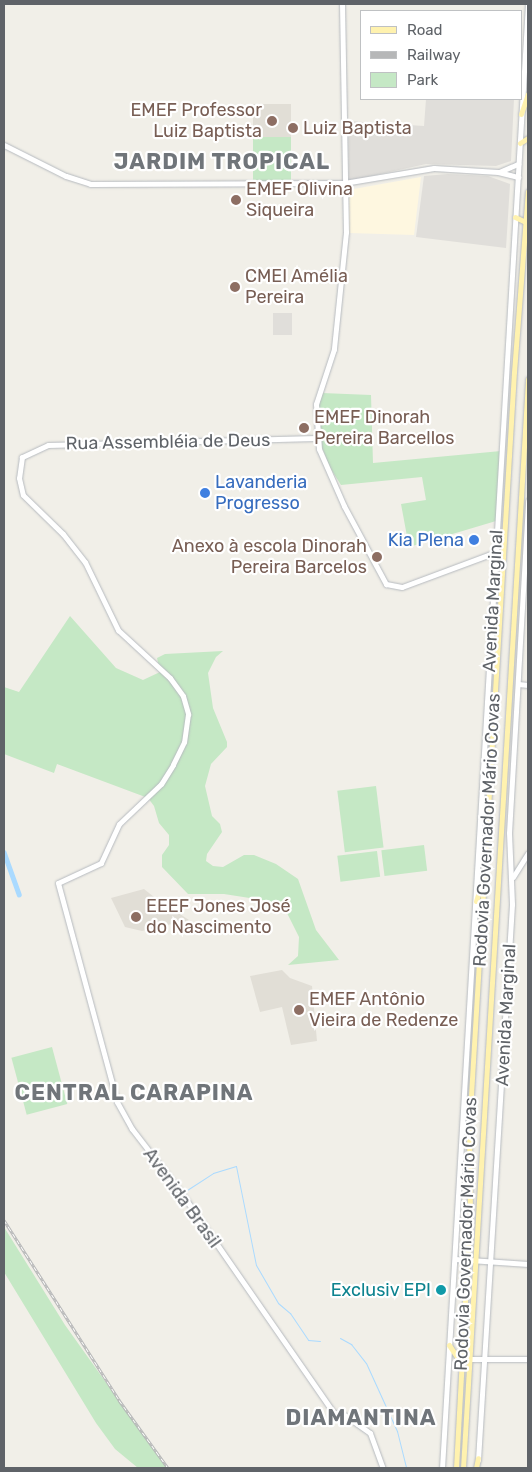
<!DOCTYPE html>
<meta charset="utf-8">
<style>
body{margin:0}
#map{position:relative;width:532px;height:1472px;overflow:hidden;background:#f1efe8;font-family:Rubik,sans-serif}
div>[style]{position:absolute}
.commercial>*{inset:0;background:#fef7e0}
.industrial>*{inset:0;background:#e0deda;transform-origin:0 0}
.education>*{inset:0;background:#e1ded6;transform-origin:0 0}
.green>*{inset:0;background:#c5e8c5;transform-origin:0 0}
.stream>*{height:1px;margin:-0.5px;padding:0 0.5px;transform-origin:0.5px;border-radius:0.5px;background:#aadaff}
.canal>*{height:4.5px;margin:-2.25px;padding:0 2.25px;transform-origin:2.25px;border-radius:2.25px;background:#aadaff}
.roads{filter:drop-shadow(0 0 1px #b6babf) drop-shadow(0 0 1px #b6babf)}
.secondary>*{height:5px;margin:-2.5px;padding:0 2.5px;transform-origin:2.5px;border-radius:2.5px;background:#fff}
.primary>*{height:5px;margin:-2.5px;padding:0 2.5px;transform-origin:2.5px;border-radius:2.5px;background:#fff2af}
.rail>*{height:3px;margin-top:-1.5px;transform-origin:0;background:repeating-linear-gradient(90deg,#fff 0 4px,#b6b7b8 0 8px);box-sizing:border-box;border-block:1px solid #b6b7b8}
.dots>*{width:14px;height:14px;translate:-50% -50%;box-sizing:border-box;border:2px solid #fff;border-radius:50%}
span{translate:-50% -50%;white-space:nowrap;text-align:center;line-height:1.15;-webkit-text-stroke:4.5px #fff;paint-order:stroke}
.education-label{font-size:18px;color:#785e54}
.right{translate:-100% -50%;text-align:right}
.left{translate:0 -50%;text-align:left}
.street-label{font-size:18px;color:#5f6368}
.shop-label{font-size:18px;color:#366cbe}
.culture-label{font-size:18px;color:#0d838f}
.district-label{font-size:22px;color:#70757a;font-weight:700;letter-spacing:1px}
.frame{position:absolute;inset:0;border:5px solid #5f6368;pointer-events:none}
.legend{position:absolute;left:360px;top:10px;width:162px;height:90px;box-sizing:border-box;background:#fff;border:1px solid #bfc1c3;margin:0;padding:6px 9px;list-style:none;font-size:15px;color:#5f6368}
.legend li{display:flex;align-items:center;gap:10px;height:25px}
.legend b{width:25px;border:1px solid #bfc1c3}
</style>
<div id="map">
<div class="commercial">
<i style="clip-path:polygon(421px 177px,414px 235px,349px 233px,348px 190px)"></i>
</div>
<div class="industrial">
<i style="clip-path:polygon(426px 99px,514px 99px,511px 161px,496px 166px,426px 164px,349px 181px,348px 121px,424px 126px)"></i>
<i style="clip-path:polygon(448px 174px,488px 176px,510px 184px,506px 248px,416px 237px,424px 176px)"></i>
<i style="left:273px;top:313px;width:19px;height:22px"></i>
</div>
<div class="education">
<i style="left:253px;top:104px;width:38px;height:33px"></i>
<i style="clip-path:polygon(144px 889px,154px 897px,189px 920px,142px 931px,125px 927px,111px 898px)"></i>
<i style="clip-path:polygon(282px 970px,290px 978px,312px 986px,317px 1041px,291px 1045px,282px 1007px,260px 1012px,250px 976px)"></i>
</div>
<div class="green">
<i style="left:253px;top:137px;width:38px;height:45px"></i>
<i style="clip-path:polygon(322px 393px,371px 395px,373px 463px,501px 451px,496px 521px,409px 547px,401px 504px,426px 500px,422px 477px,341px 485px,329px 466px,319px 439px,318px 410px)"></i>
<i style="clip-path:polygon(70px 616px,116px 668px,143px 680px,160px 672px,157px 658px,165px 654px,223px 651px,216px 657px,208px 673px,213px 708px,227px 742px,227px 747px,211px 764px,205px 786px,212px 816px,220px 824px,222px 832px,207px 854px,206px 861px,213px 866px,223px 867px,244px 855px,254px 855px,276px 864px,298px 879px,316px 930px,339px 960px,288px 965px,298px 956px,299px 937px,285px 909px,268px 901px,224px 894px,188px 894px,162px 867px,162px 855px,169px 845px,169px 835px,159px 823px,154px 806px,148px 798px,57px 764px,54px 773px,4px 754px,4px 687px,19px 692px)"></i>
<i style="left:376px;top:786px;width:62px;height:39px;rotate:83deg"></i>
<i style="left:424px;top:845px;width:26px;height:43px;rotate:83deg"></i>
<i style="left:377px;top:851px;width:26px;height:40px;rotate:83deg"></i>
<i style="left:52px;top:1047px;width:59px;height:42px;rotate:75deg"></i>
<i style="clip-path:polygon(4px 1227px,65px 1325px,167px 1468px,138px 1468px,115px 1449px,96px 1423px,4px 1272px)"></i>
</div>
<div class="stream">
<i style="left:187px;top:1190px;width:31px;rotate:-33deg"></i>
<i style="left:213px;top:1173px;width:24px;rotate:-17deg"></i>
<i style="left:236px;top:1166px;width:101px;rotate:78.6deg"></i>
<i style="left:256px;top:1265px;width:44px;rotate:59.9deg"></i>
<i style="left:278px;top:1303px;width:16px;rotate:40deg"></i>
<i style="left:290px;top:1313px;width:32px;rotate:56deg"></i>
<i style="left:308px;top:1340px;width:12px;rotate:5deg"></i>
<i style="left:340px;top:1338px;width:13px;rotate:29deg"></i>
<i style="left:351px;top:1344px;width:24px;rotate:52deg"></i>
<i style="left:366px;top:1363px;width:75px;rotate:65.5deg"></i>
<i style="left:397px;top:1431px;width:38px;rotate:76deg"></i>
</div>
<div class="canal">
<i style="left:4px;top:852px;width:45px;rotate:70.3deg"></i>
</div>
<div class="roads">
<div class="secondary">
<i style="left:342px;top:4px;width:228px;rotate:89deg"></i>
<i style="left:346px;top:232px;width:118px;rotate:95.9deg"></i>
<i style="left:334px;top:349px;width:58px;rotate:108.1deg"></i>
<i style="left:316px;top:404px;width:45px;rotate:86.2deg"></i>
<i style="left:319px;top:449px;width:62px;rotate:66.3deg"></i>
<i style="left:344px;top:506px;width:89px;rotate:61.7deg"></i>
<i style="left:386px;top:584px;width:16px;rotate:11deg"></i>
<i style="left:402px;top:587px;width:100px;rotate:-20.4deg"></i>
<i style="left:4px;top:145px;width:69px;rotate:26.6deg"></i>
<i style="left:66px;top:176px;width:25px;rotate:18deg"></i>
<i style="left:90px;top:184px;width:254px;rotate:-0.2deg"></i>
<i style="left:344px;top:183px;width:91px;rotate:-9.5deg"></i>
<i style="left:434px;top:168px;width:64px;rotate:3.6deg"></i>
<i style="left:498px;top:172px;width:21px;rotate:14deg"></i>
<i style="left:499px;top:172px;width:21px;rotate:-23deg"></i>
<i style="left:316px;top:438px;width:268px;rotate:178.5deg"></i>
<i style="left:48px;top:445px;width:29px;rotate:155deg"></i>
<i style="left:22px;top:457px;width:21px;rotate:98deg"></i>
<i style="left:19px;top:478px;width:17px;rotate:77deg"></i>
<i style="left:23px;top:495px;width:56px;rotate:44.3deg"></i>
<i style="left:63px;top:534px;width:36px;rotate:52deg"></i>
<i style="left:85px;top:562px;width:76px;rotate:64.1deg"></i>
<i style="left:118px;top:630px;width:71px;rotate:42.7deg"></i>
<i style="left:170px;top:678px;width:22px;rotate:54deg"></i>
<i style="left:183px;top:696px;width:19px;rotate:74deg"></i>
<i style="left:188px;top:714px;width:28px;rotate:98deg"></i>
<i style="left:184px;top:742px;width:25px;rotate:116deg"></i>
<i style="left:173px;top:765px;width:22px;rotate:122deg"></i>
<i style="left:161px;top:784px;width:58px;rotate:136.4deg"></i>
<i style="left:119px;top:824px;width:43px;rotate:114.8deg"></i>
<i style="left:101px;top:863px;width:47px;rotate:155.1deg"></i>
<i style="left:58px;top:883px;width:227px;rotate:74.9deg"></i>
<i style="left:117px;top:1102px;width:31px;rotate:61deg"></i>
<i style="left:132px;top:1129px;width:78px;rotate:52.3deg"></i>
<i style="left:180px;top:1191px;width:270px;rotate:55.3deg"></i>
<i style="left:334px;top:1413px;width:9px;rotate:6deg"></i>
<i style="left:343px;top:1414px;width:33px;rotate:35deg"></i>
<i style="left:370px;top:1433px;width:37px;rotate:70deg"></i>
<i style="left:518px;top:684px;width:10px;rotate:6deg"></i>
<i style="left:513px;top:877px;width:28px;rotate:-58deg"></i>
<i style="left:455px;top:1259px;width:73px;rotate:3.9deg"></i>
<i style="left:468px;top:1359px;width:60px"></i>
<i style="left:478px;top:1460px;width:557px;rotate:-86.5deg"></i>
<i style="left:512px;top:904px;width:71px;rotate:-92.4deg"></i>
<i style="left:509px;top:833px;width:333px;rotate:-86.7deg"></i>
<i style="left:442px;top:1468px;width:1467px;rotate:-86.64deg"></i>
</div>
<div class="primary">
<i style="left:521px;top:114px;width:21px;rotate:-71deg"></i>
<i style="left:520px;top:143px;width:9px;rotate:-32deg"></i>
<i style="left:515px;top:217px;width:14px;rotate:25deg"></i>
<i style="left:476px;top:901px;width:23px;rotate:-72deg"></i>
<i style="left:449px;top:1345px;width:14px;rotate:56deg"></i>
<i style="left:457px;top:1357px;width:6px;rotate:18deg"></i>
<i style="left:456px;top:1468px;width:255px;rotate:-86.9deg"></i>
<i style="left:470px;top:1213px;width:84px;rotate:-90.7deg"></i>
<i style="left:469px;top:1129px;width:758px;rotate:-86.6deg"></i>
<i style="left:514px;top:372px;width:181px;rotate:-85.6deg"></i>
<i style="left:463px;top:1468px;width:1091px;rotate:-86.58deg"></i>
<i style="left:476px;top:1468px;width:10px;rotate:-79deg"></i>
</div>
</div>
<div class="rail">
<i style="left:4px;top:1220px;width:214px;rotate:57.4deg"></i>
<i style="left:119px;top:1400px;width:84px;rotate:54.2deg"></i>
</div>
<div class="dots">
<i style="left:272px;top:121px;background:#8d6e63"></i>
<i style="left:293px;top:128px;background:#8d6e63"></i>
<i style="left:236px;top:200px;background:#8d6e63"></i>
<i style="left:235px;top:287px;background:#8d6e63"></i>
<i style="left:304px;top:428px;background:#8d6e63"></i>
<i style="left:205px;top:493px;background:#3f7fe0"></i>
<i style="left:474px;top:540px;background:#3f7fe0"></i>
<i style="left:377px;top:557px;background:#8d6e63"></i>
<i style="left:136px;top:917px;background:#8d6e63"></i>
<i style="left:299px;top:1010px;background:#8d6e63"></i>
<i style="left:441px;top:1290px;background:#0f9aa8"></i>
</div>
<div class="education-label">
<span class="right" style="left:262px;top:121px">EMEF Professor<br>Luiz Baptista</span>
<span class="left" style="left:303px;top:128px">Luiz Baptista</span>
<span class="left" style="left:246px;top:200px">EMEF Olivina<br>Siqueira</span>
<span class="left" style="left:245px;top:287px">CMEI Amélia<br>Pereira</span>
<span class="left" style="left:314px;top:428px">EMEF Dinorah<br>Pereira Barcellos</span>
<span class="right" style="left:367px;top:557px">Anexo à escola Dinorah<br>Pereira Barcelos</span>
<span class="left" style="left:146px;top:917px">EEEF Jones José<br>do Nascimento</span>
<span class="left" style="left:309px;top:1010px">EMEF Antônio<br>Vieira de Redenze</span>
</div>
<div class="street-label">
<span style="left:168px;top:442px;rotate:-1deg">Rua Assembléia de Deus</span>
<span style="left:493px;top:601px;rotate:-87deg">Avenida Marginal</span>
<span style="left:487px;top:830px;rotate:-87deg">Rodovia Governador Mário Covas</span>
<span style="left:506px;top:1015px;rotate:-87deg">Avenida Marginal</span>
<span style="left:182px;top:1198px;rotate:54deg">Avenida Brasil</span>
<span style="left:466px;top:1234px;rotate:-88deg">Rodovia Governador Mário Covas</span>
</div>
<div class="shop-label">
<span class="left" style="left:215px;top:493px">Lavanderia<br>Progresso</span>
<span class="right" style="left:464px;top:540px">Kia Plena</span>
</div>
<div class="culture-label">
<span class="right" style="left:431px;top:1290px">Exclusiv EPI</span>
</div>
<div class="district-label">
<span style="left:222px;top:162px">JARDIM TROPICAL</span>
<span style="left:134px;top:1093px">CENTRAL CARAPINA</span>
<span style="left:361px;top:1418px">DIAMANTINA</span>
</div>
<div class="frame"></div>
<ul class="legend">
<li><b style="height:6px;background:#fff2af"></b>Road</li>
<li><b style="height:6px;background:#b6b7b8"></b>Railway</li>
<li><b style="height:14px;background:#c5e8c5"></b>Park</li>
</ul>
</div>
